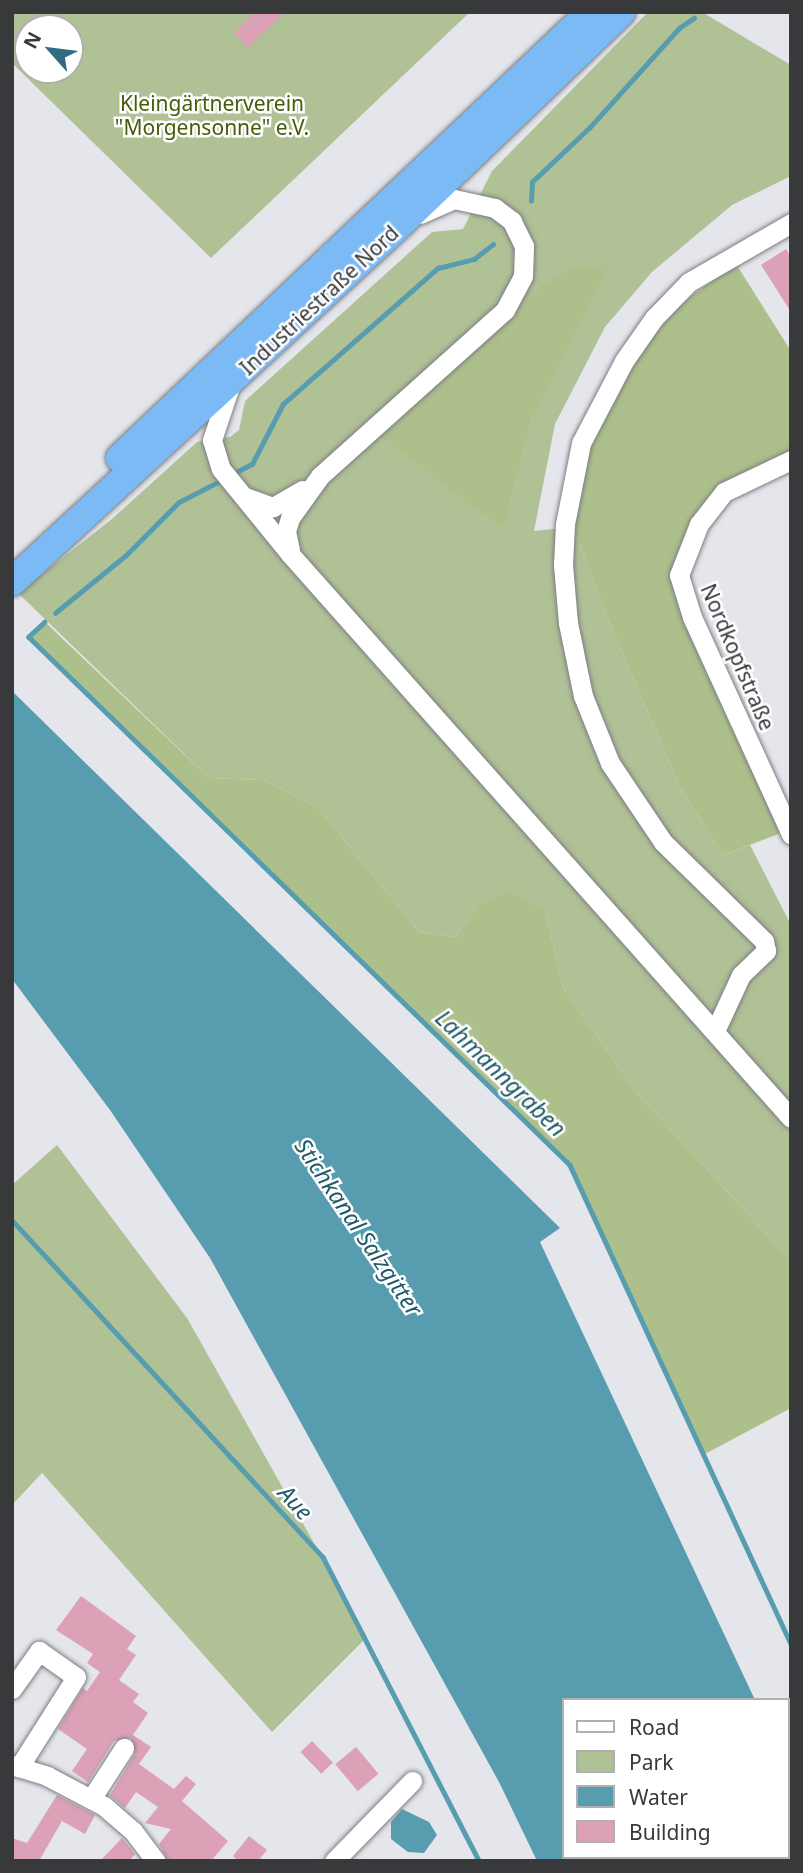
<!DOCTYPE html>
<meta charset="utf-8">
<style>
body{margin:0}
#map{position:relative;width:803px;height:1873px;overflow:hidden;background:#e4e6eb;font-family:"Noto Sans",sans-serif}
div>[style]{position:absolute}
.green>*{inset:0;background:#b1c196}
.forest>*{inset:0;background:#adc08b}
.water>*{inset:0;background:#579daf}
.stream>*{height:4.5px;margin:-2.25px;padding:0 2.25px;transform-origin:2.25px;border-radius:2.25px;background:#579daf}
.building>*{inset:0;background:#dca1b7;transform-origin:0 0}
.roads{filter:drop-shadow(0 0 2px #7c7e83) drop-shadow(0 0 2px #7c7e83)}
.minor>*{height:19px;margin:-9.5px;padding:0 9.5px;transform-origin:9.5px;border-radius:9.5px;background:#fff}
.highway>*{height:28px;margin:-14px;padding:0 14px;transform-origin:14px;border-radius:14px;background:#7bbaf5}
span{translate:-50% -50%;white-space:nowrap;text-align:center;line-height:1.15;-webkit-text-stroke:5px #fff;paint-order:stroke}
.park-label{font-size:21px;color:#475c0a}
.street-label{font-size:21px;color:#38393b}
.water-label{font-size:23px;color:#205a67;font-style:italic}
.frame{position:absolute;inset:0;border:14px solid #38393b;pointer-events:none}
.legend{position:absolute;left:562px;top:1698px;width:228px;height:161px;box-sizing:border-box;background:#fff;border:2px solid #afb0b1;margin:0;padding:9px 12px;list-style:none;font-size:21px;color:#38393b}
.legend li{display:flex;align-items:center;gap:14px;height:35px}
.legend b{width:35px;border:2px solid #afb0b1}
.north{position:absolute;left:14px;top:14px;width:70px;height:70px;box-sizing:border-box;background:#fff;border:2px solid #afb0b1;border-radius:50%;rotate:298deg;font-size:19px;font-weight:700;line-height:28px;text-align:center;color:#38393b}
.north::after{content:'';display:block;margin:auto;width:24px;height:32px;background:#306a83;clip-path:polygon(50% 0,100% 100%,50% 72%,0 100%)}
</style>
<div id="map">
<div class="green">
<i style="clip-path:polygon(evenodd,12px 12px,470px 12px,211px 258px,12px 63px,12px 12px,28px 28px,70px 28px,70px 70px,28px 70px,28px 28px)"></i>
<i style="clip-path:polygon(evenodd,648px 12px,702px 12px,791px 65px,791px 176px,732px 205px,652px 272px,605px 327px,555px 424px,534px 531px,573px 527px,606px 615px,681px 789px,723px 855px,750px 845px,791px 925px,791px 1261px,636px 1092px,563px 988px,546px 913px,477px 906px,456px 937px,419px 932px,318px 808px,264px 780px,209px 778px,18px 593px,112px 519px,197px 442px,230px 437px,239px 430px,245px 401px,432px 232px,463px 229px,492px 171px,648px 12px,562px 353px,532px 421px,504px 528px,373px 432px,562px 353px)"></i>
<i style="clip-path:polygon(57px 1145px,187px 1318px,367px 1637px,272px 1732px,42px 1473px,12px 1505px,12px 1185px)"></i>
</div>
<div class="forest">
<i style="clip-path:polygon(736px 264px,791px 351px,791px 453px,724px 492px,679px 575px,789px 830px,723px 855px,681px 789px,606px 615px,573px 527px,588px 448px,636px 356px,680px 304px)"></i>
<i style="clip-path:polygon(569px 267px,607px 267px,532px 421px,504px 529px,373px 432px,506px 314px)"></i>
<i style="clip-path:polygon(45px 622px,209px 778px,264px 780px,318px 808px,419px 932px,456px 937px,477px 906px,509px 890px,546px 913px,563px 988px,636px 1092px,791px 1261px,791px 1408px,705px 1454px,570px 1165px,29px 637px)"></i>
</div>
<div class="water">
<i style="clip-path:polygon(12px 691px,560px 1228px,540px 1242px,755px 1700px,563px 1700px,563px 1857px,787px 1857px,787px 1769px,791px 1861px,537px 1861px,499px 1782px,210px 1258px,110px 1110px,12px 979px)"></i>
<i style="clip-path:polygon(402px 1809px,429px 1822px,437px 1835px,424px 1853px,408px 1852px,391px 1839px,391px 1822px)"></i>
</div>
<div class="stream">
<i style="left:531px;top:201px;width:19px;rotate:-87deg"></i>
<i style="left:532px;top:182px;width:80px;rotate:-43.5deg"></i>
<i style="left:590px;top:127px;width:133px;rotate:-48deg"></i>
<i style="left:679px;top:28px;width:18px;rotate:-34deg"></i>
<i style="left:238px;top:471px;width:16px;rotate:-27deg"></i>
<i style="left:252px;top:464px;width:68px;rotate:-62.7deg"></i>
<i style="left:283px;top:404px;width:206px;rotate:-41.3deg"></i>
<i style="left:438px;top:268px;width:37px;rotate:-14deg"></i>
<i style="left:474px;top:259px;width:24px;rotate:-38deg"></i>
<i style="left:55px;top:613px;width:90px;rotate:-39.2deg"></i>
<i style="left:125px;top:556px;width:76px;rotate:-45deg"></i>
<i style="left:179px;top:502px;width:48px;rotate:-27.1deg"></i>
<i style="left:45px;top:622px;width:22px;rotate:137deg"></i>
<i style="left:29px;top:637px;width:756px;rotate:44.3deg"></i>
<i style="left:570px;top:1165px;width:528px;rotate:65.23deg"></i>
<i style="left:12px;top:1220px;width:459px;rotate:47.3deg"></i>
<i style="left:323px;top:1557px;width:342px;rotate:62.8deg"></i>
</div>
<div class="building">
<i style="clip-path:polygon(255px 12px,285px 12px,248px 48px,234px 33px)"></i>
<i style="clip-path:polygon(786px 249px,791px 257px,791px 312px,761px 265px)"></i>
<i style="clip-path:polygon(81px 1596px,136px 1636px,127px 1649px,136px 1655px,119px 1680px,139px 1694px,133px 1702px,148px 1713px,133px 1735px,151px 1747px,139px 1764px,174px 1789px,186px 1776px,196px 1784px,182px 1801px,228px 1841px,211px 1861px,168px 1861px,159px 1844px,171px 1829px,145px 1823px,158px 1807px,136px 1792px,125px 1808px,110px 1795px,135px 1754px,131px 1738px,114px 1741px,88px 1782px,72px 1771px,87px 1749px,58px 1729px,83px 1688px,87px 1691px,100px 1672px,87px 1663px,93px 1654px,56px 1630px)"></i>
<i style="left:312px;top:1741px;width:30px;height:16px;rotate:46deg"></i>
<i style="left:356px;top:1747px;width:35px;height:27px;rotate:50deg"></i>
<i style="clip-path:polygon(57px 1795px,95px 1815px,85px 1834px,62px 1821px,39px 1861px,12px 1861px,12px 1838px,27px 1843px)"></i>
<i style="clip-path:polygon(249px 1836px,267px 1850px,258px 1861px,239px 1861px,233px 1856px)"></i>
<i style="clip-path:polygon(122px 1838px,135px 1854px,129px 1861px,100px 1861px)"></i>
</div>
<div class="roads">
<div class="minor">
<i style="left:230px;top:386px;width:57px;rotate:108.4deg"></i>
<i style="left:212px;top:440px;width:30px;rotate:73deg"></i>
<i style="left:221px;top:469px;width:109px;rotate:50.9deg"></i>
<i style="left:290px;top:554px;width:754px;rotate:48.39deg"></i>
<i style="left:791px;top:460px;width:74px;rotate:154.5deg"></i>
<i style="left:724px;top:492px;width:41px;rotate:128deg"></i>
<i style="left:699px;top:524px;width:55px;rotate:111.4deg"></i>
<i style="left:679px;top:575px;width:44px;rotate:72.8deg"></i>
<i style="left:692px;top:617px;width:239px;rotate:65.5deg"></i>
<i style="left:245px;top:497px;width:30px;rotate:20deg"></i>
<i style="left:273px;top:507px;width:34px;rotate:-30deg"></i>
<i style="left:290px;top:550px;width:19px;rotate:-102deg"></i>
<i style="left:286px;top:531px;width:14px;rotate:-73deg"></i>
<i style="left:290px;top:518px;width:52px;rotate:-54.5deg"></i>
<i style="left:320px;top:476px;width:249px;rotate:-41.9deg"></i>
<i style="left:505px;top:310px;width:38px;rotate:-62deg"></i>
<i style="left:523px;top:276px;width:30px;rotate:-88deg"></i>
<i style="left:524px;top:246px;width:28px;rotate:-116deg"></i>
<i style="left:512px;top:221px;width:21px;rotate:-143deg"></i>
<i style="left:495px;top:208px;width:42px;rotate:-167.6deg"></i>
<i style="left:454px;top:199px;width:36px;rotate:156deg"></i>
<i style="left:715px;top:1031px;width:62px;rotate:-65.1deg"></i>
<i style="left:741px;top:975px;width:35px;rotate:-44deg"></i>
<i style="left:766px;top:951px;width:10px;rotate:-101deg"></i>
<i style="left:764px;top:941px;width:141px;rotate:-135.6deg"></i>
<i style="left:663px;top:842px;width:95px;rotate:-123.9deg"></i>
<i style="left:610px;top:763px;width:72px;rotate:-111.9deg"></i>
<i style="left:583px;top:696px;width:75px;rotate:-101.6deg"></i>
<i style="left:568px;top:623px;width:58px;rotate:-94.9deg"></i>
<i style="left:563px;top:565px;width:41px;rotate:-87.2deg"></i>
<i style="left:565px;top:524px;width:83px;rotate:-78.8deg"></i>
<i style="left:581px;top:443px;width:93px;rotate:-62.3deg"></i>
<i style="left:624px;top:361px;width:52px;rotate:-55.1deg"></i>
<i style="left:654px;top:318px;width:50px;rotate:-45.8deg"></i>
<i style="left:689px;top:282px;width:118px;rotate:-30deg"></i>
<i style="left:12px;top:1689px;width:47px;rotate:-54.6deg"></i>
<i style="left:39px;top:1651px;width:45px;rotate:35.1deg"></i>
<i style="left:76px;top:1677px;width:107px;rotate:122.3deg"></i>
<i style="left:12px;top:1765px;width:37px;rotate:17deg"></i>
<i style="left:47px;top:1776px;width:64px;rotate:27.8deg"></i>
<i style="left:104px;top:1806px;width:38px;rotate:41deg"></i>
<i style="left:133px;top:1831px;width:38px;rotate:53deg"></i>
<i style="left:91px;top:1799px;width:61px;rotate:-57.1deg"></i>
<i style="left:334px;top:1861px;width:112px;rotate:-45.7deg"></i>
</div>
<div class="highway">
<i style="left:120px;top:458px;width:649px;rotate:-43.44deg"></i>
<i style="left:12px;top:582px;width:522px;rotate:-42.67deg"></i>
<i style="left:396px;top:228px;width:312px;rotate:-43.8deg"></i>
</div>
</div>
<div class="park-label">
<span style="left:212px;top:115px">Kleingärtnerverein<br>"Morgensonne" e.V.</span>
</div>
<div class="street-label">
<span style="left:319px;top:300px;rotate:-43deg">Industriestraße Nord</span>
<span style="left:738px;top:657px;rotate:67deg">Nordkopfstraße</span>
</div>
<div class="water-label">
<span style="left:501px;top:1073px;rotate:44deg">Lahmanngraben</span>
<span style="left:359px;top:1227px;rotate:56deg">Stichkanal Salzgitter</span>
<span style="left:296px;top:1502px;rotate:47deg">Aue</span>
</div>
<div class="frame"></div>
<ul class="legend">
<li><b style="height:9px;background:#fff"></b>Road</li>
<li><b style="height:19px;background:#b1c196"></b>Park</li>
<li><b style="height:19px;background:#579daf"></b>Water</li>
<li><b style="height:19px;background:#dca1b7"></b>Building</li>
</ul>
<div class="north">N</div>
</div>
